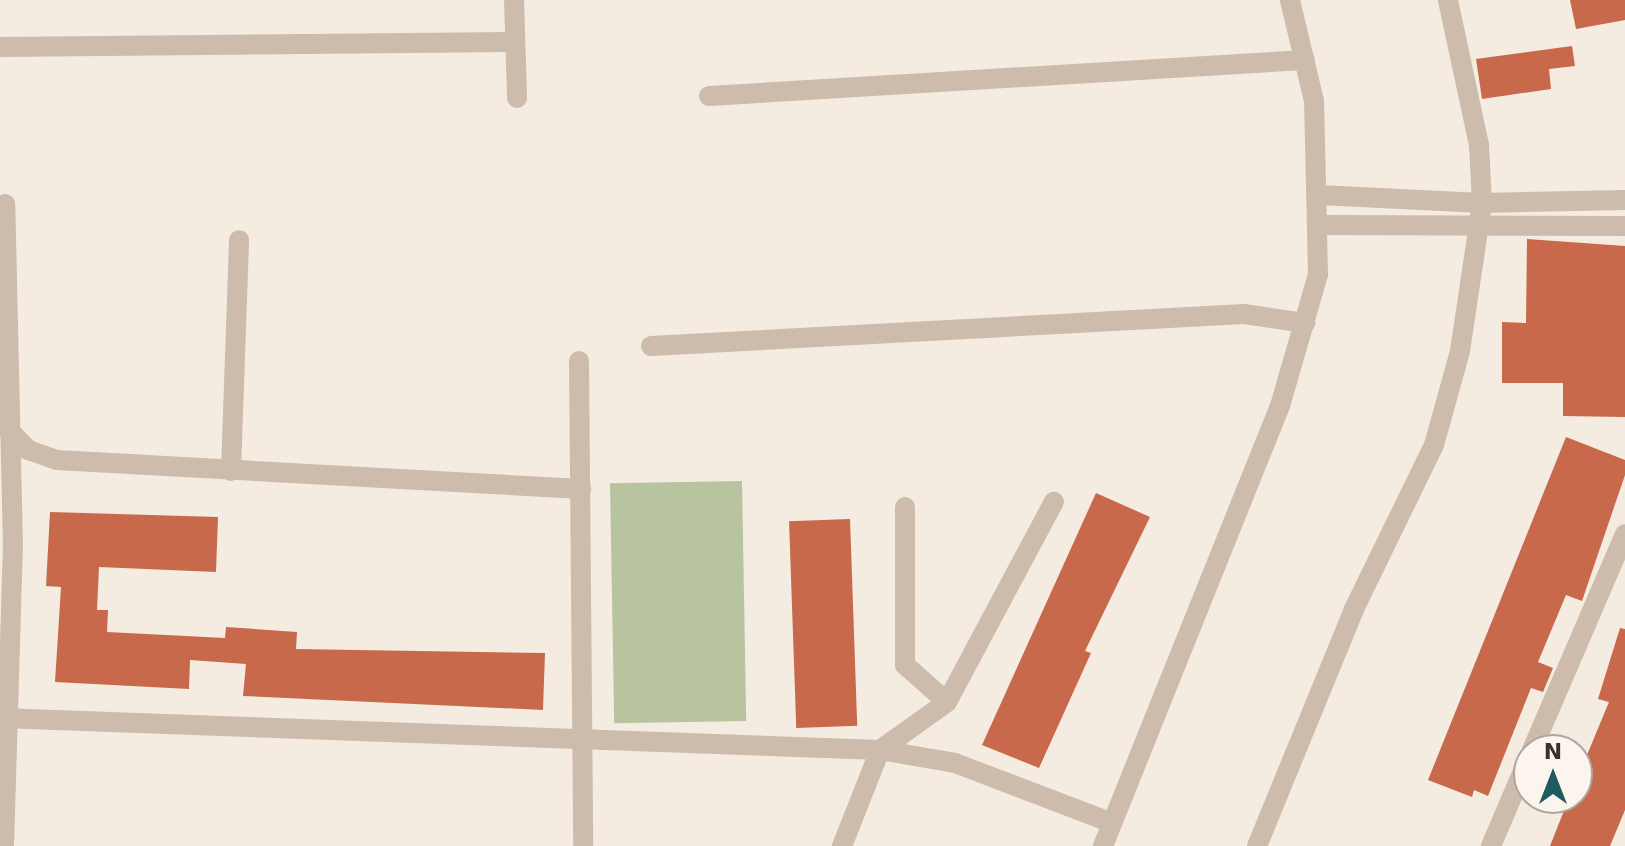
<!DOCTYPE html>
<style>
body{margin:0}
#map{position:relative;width:1625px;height:846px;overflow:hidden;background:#f4ebe1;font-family:"DejaVu Sans",sans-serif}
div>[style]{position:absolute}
.green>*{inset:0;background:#b8c4a0;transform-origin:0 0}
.building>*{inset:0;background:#c8694b;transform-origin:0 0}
.minor>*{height:20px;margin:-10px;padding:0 10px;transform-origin:10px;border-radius:10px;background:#cdbbac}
span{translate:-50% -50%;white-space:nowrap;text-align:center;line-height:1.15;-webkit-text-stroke:6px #fbf5ee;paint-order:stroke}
.north{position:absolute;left:1513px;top:734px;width:80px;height:80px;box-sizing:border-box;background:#fbf5ee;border:2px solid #aea6a0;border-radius:50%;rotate:0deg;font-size:22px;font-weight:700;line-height:32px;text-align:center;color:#3b302b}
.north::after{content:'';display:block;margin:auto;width:28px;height:36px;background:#1f5a5e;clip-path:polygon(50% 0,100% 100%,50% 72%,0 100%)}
</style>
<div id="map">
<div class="green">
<i style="left:742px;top:481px;width:240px;height:132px;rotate:89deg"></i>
</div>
<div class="building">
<i style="clip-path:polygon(1570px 0,1625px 0,1625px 20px,1576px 29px)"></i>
<i style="clip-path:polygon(1572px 46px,1575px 66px,1549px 69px,1551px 89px,1482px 99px,1476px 59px)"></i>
<i style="clip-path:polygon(1527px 239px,1625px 246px,1625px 417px,1563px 416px,1563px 383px,1502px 383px,1502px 322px,1526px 323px)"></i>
<i style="clip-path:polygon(1566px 437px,1625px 460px,1625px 475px,1582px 601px,1566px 595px,1538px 662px,1553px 668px,1543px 692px,1531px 688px,1488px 796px,1474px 790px,1472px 797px,1428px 780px)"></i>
<i style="clip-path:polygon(1096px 493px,1150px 517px,1085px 651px,1091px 653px,1039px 768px,982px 745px)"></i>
<i style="clip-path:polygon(50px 512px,218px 517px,216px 572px,99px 567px,97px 610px,108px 610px,107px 632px,225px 638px,226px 627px,297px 632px,296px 649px,545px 653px,543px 710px,243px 696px,246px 664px,190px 660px,189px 689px,55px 682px,61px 587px,46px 586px)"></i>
<i style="left:850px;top:519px;width:207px;height:61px;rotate:88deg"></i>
<i style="clip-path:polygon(1620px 628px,1625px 629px,1625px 810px,1610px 846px,1550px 846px,1569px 798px,1577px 798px,1577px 779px,1609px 702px,1598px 699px)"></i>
</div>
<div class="minor">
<i style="left:514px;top:0;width:98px;rotate:88.2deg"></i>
<i style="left:0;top:47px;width:515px;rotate:-0.56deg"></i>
<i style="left:709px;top:96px;width:597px;rotate:-3.46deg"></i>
<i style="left:1319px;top:195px;width:163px;rotate:2.8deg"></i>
<i style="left:1482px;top:203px;width:143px;rotate:-1.2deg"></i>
<i style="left:1320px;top:225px;width:305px;rotate:0.2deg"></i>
<i style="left:651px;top:346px;width:594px;rotate:-3.09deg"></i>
<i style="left:1244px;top:314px;width:62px;rotate:8.4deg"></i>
<i style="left:579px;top:361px;width:485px;rotate:89.5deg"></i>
<i style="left:6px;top:427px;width:32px;rotate:46deg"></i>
<i style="left:28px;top:450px;width:31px;rotate:19deg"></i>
<i style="left:57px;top:460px;width:525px;rotate:3.17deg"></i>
<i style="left:231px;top:471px;width:231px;rotate:-88deg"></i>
<i style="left:905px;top:507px;width:158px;rotate:90deg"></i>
<i style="left:905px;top:665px;width:56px;rotate:41.4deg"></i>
<i style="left:0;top:718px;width:881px;rotate:2.08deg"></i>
<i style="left:880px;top:750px;width:82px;rotate:-35.6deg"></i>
<i style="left:947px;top:702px;width:227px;rotate:-61.9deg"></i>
<i style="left:1532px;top:750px;width:235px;rotate:-66.7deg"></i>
<i style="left:4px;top:846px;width:299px;rotate:-88.3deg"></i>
<i style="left:13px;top:547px;width:343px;rotate:-91.3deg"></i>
<i style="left:842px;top:846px;width:103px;rotate:-68.4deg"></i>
<i style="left:880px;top:750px;width:76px;rotate:9.8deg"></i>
<i style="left:955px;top:763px;width:168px;rotate:20.9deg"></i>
<i style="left:1103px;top:846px;width:474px;rotate:-68.1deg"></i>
<i style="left:1280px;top:406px;width:137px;rotate:-73.9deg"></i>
<i style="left:1318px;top:274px;width:173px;rotate:-91.3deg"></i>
<i style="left:1314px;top:101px;width:104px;rotate:-103.4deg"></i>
<i style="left:1257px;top:846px;width:256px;rotate:-67.7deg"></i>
<i style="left:1354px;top:609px;width:182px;rotate:-64deg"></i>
<i style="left:1434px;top:445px;width:98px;rotate:-74.5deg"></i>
<i style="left:1460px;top:351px;width:150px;rotate:-81.5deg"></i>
<i style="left:1482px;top:203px;width:58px;rotate:-93deg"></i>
<i style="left:1479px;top:145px;width:148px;rotate:-102.1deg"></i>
<i style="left:1491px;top:846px;width:97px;rotate:-66.9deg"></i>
</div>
<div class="north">N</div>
</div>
